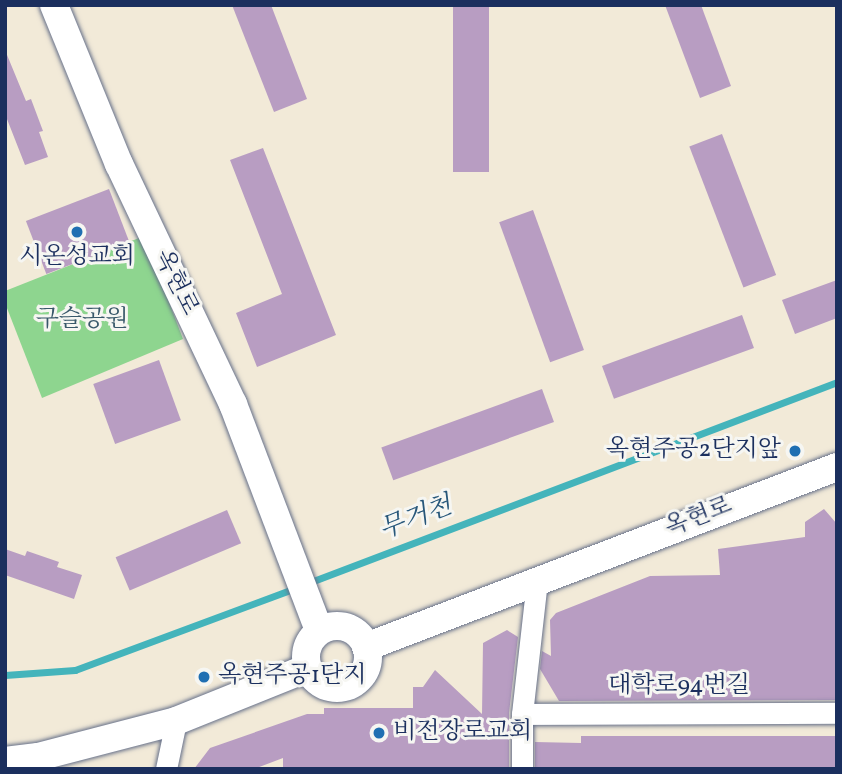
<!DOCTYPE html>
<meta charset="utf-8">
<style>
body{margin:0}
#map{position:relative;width:842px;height:774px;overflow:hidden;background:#f2ead8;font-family:Vollkorn,"Noto Serif KR",serif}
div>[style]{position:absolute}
.green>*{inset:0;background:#8ed58f}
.stream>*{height:7px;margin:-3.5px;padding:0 3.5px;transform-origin:3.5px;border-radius:3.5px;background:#44b4bb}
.building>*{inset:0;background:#b89dc2;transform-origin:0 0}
.roads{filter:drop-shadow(0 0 2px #667089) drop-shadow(0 0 2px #667089)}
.street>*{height:21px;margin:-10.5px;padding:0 10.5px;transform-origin:10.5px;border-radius:10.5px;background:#fff}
.secondary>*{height:28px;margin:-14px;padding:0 14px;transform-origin:14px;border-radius:14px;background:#fff}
.secondary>.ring{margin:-14px;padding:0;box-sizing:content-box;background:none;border:28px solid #fff;border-radius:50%}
.dots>*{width:19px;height:19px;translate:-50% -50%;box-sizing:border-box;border:4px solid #f6f6f2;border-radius:50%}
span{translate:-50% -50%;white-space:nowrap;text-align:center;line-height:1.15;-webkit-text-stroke:6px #f6f6f2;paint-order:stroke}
.poi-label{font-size:24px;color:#1b2f5e}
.right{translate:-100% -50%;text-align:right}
.left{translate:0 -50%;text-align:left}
.street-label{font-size:24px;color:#1b2f5e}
.park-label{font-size:24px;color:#38586a}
.water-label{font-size:26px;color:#27577a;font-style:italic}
.frame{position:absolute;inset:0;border:7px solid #1b2f5e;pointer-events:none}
</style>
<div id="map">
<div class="green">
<i style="clip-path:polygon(144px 236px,183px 339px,42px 398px,5px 303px,5px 291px)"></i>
</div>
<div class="stream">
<i style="left:308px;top:583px;width:566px;rotate:-20.8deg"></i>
<i style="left:5px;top:675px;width:70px;rotate:-4.1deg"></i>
<i style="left:75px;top:670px;width:236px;rotate:-20.4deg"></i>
</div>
<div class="building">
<i style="clip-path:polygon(232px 5px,271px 5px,307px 99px,274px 112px)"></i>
<i style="left:453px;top:5px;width:36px;height:167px"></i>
<i style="clip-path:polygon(665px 5px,701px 5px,731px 86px,700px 98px)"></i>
<i style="clip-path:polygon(5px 50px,26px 101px,31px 99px,43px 131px,39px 132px,48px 157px,25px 165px,5px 114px)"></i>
<i style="left:722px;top:134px;width:151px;height:35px;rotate:69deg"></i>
<i style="clip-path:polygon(263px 148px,336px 335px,257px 367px,236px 313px,282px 294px,230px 160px)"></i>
<i style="left:109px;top:189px;width:57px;height:89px;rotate:69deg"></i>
<i style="left:533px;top:210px;width:149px;height:36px;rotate:70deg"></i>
<i style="clip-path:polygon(837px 280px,837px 318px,795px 334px,782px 300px)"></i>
<i style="left:742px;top:315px;width:35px;height:149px;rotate:70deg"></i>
<i style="left:159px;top:360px;width:64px;height:70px;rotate:70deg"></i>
<i style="left:542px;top:389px;width:35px;height:171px;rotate:70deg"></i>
<i style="clip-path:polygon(824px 509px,837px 524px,837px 700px,559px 701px,540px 669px,542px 651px,551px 656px,550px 620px,556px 613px,650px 576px,720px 575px,718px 549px,805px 537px,805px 522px)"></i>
<i style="left:227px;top:510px;width:36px;height:121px;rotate:67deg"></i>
<i style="clip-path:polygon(5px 549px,25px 556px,27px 551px,59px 562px,57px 567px,82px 575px,74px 599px,5px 575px)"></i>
<i style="clip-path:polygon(507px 630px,518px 637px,509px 713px,509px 769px,283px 769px,283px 758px,254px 769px,194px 769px,210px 748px,307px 714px,324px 714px,324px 708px,413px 708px,413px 687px,423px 687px,435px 670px,482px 714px,483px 643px)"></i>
<i style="clip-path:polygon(581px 736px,837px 736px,837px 769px,535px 769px,535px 742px,581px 743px)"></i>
</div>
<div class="roads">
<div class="street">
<i style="left:522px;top:714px;width:315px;rotate:-0.2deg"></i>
<i style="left:166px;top:769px;width:49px;rotate:-78.2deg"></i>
<i style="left:522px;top:769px;width:55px;rotate:-90deg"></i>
<i style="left:522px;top:714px;width:134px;rotate:-83.6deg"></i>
</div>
<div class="secondary">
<i style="left:54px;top:5px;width:172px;rotate:67.8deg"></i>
<i style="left:119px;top:164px;width:266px;rotate:64.6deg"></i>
<i style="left:233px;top:404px;width:242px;rotate:69.2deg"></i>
<i class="ring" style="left:306px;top:626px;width:34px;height:34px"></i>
<i style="left:366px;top:647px;width:504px;rotate:-20.92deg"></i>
<i style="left:5px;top:761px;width:33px;rotate:-7deg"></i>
<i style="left:38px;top:757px;width:143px;rotate:-14.6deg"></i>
<i style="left:176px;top:721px;width:142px;rotate:-21.9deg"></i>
</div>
</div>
<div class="dots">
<i style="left:77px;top:232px;background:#1f6fb2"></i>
<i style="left:795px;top:451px;background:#1f6fb2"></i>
<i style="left:204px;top:677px;background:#1f6fb2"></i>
<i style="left:379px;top:733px;background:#1f6fb2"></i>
</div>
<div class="poi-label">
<span style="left:77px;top:258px">시온성교회</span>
<span class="right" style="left:781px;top:451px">옥현주공2단지앞</span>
<span class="left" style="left:218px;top:677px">옥현주공1단지</span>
<span class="left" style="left:393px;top:733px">비전장로교회</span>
</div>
<div class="street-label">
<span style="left:175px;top:283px;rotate:64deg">옥현로</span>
<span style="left:699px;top:518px;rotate:-21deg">옥현로</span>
<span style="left:679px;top:687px">대학로94번길</span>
</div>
<div class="park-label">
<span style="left:82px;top:321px">구슬공원</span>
</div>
<div class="water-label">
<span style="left:416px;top:519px;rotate:-21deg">무거천</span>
</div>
<div class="frame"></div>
</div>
